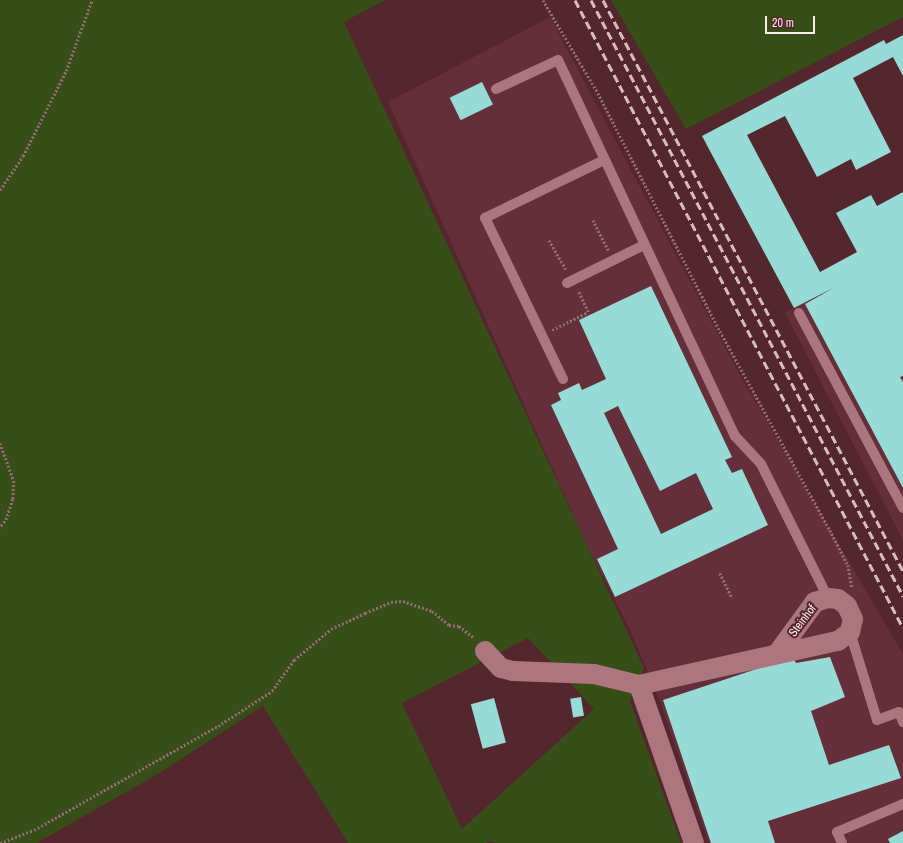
<!DOCTYPE html>
<style>
body{margin:0}
#map{position:relative;width:903px;height:843px;overflow:hidden;background:#54262e;font-family:"Archivo Narrow",sans-serif}
div>[style]{position:absolute}
.built>*{inset:0;background:#642f3a}
.green>*{inset:0;background:#374e18}
.building>*{inset:0;background:#96dbd5;transform-origin:0 0}
.path>*{height:2.5px;margin-top:-1.25px;transform-origin:0;background:repeating-linear-gradient(90deg,#916c72 0 2px,transparent 0 4px)}
.lane>*{height:10px;margin:-5px;padding:0 5px;transform-origin:5px;border-radius:5px;background:#ad767e}
.street>*{height:20px;margin:-10px;padding:0 10px;transform-origin:10px;border-radius:10px;background:#ad767e}
.rail>*{height:3px;margin-top:-1.5px;transform-origin:0;background:repeating-linear-gradient(90deg,#d6bdc0 0 8px,transparent 0 12px)}
span{translate:-50% -50%;white-space:nowrap;text-align:center;line-height:1.15;-webkit-text-stroke:4px #54262e;paint-order:stroke}
.street-label{font-size:12px;color:#fdeaec}
.scale{position:absolute;left:765px;top:16px;width:50px;height:18px;box-sizing:border-box;border:2px solid #fdeaec;border-top:0;padding-left:5px;font-size:12px;line-height:14px;white-space:nowrap;color:#fdeaec;-webkit-text-stroke:3px #54262e;paint-order:stroke}
</style>
<div id="map">
<div class="built">
<i style="clip-path:polygon(550px 17px,738px 372px,903px 654px,903px 843px,709px 843px,656px 691px,631px 632px,585px 541px,388px 102px)"></i>
<i style="clip-path:polygon(901px 253px,903px 256px,903px 540px,785px 313px)"></i>
</div>
<div class="green">
<i style="clip-path:polygon(evenodd,0 0,385px 0,344px 22px,644px 668px,630px 701px,681px 843px,496px 843px,490px 841px,486px 843px,348px 843px,263px 706px,158px 774px,42px 840px,36px 843px,0 843px,0 0,528px 638px,594px 709px,462px 829px,402px 703px,528px 638px)"></i>
<i style="clip-path:polygon(611px 0,903px 0,903px 17px,686px 129px)"></i>
</div>
<div class="building">
<i style="clip-path:polygon(903px 35px,903px 76px,893px 57px,853px 78px,891px 152px,856px 170px,851px 159px,817px 177px,785px 116px,747px 135px,820px 272px,857px 252px,836px 213px,871px 195px,877px 206px,903px 192px,903px 376px,900px 377px,903px 382px,903px 488px,805px 304px,835px 287px,794px 308px,702px 136px,884px 40px,886px 44px)"></i>
<i style="left:482px;top:82px;width:25px;height:36px;rotate:64deg"></i>
<i style="clip-path:polygon(evenodd,651px 286px,732px 457px,725px 460px,732px 473px,742px 469px,768px 525px,615px 597px,597px 559px,618px 549px,551px 405px,561px 400px,558px 393px,579px 383px,582px 390px,606px 379px,579px 320px,651px 286px,618px 406px,660px 491px,696px 473px,713px 509px,661px 534px,604px 413px,618px 406px)"></i>
<i style="clip-path:polygon(793px 657px,796px 663px,830px 657px,845px 697px,811px 711px,829px 765px,889px 745px,901px 778px,768px 821px,775px 843px,711px 843px,663px 700px)"></i>
<i style="left:581px;top:697px;width:19px;height:11px;rotate:81deg"></i>
<i style="left:494px;top:698px;width:46px;height:24px;rotate:75deg"></i>
<i style="clip-path:polygon(903px 831px,903px 843px,890px 843px,888px 839px)"></i>
</div>
<div class="path">
<i style="left:543px;top:0;width:108px;rotate:59.4deg"></i>
<i style="left:598px;top:93px;width:267px;rotate:62.9deg"></i>
<i style="left:720px;top:331px;width:227px;rotate:61.1deg"></i>
<i style="left:830px;top:530px;width:39px;rotate:63deg"></i>
<i style="left:848px;top:565px;width:23px;rotate:80deg"></i>
<i style="left:0;top:190px;width:41px;rotate:-55.9deg"></i>
<i style="left:23px;top:156px;width:95px;rotate:-63.2deg"></i>
<i style="left:66px;top:71px;width:76px;rotate:-69.9deg"></i>
<i style="left:593px;top:220px;width:34px;rotate:63deg"></i>
<i style="left:549px;top:240px;width:34px;rotate:60deg"></i>
<i style="left:552px;top:330px;width:40px;rotate:-26.6deg"></i>
<i style="left:588px;top:312px;width:23px;rotate:-115deg"></i>
<i style="left:0;top:443px;width:40px;rotate:69.8deg"></i>
<i style="left:14px;top:481px;width:18px;rotate:93deg"></i>
<i style="left:13px;top:499px;width:20px;rotate:108deg"></i>
<i style="left:7px;top:518px;width:12px;rotate:125deg"></i>
<i style="left:720px;top:573px;width:28px;rotate:64deg"></i>
<i style="left:0;top:843px;width:36px;rotate:-21deg"></i>
<i style="left:34px;top:830px;width:211px;rotate:-29.5deg"></i>
<i style="left:218px;top:726px;width:64px;rotate:-32.9deg"></i>
<i style="left:272px;top:691px;width:38px;rotate:-55deg"></i>
<i style="left:294px;top:660px;width:48px;rotate:-40deg"></i>
<i style="left:331px;top:629px;width:38px;rotate:-25deg"></i>
<i style="left:365px;top:613px;width:28px;rotate:-23deg"></i>
<i style="left:391px;top:602px;width:12px;rotate:-5deg"></i>
<i style="left:403px;top:601px;width:31px;rotate:19deg"></i>
<i style="left:432px;top:611px;width:22px;rotate:39deg"></i>
<i style="left:449px;top:625px;width:10px;rotate:6deg"></i>
<i style="left:459px;top:626px;width:18px;rotate:38deg"></i>
</div>
<div class="lane">
<i style="left:496px;top:89px;width:68px;rotate:-25.1deg"></i>
<i style="left:558px;top:60px;width:416px;rotate:64.8deg"></i>
<i style="left:735px;top:436px;width:38px;rotate:47deg"></i>
<i style="left:761px;top:464px;width:150px;rotate:63.4deg"></i>
<i style="left:567px;top:283px;width:86px;rotate:-26.3deg"></i>
<i style="left:799px;top:313px;width:221px;rotate:61.9deg"></i>
<i style="left:563px;top:379px;width:179px;rotate:-115.8deg"></i>
<i style="left:485px;top:218px;width:132px;rotate:-26deg"></i>
<i style="left:850px;top:632px;width:92px;rotate:72.9deg"></i>
<i style="left:877px;top:720px;width:23px;rotate:-20deg"></i>
<i style="left:899px;top:712px;width:11px;rotate:68deg"></i>
<i style="left:842px;top:843px;width:12px;rotate:-114deg"></i>
<i style="left:837px;top:832px;width:72px;rotate:-23deg"></i>
</div>
<div class="street">
<i style="left:485px;top:651px;width:23px;rotate:47deg"></i>
<i style="left:501px;top:668px;width:12px;rotate:14deg"></i>
<i style="left:513px;top:671px;width:81px;rotate:2.1deg"></i>
<i style="left:594px;top:674px;width:46px;rotate:13.7deg"></i>
<i style="left:639px;top:685px;width:204px;rotate:-12.5deg"></i>
<i style="left:838px;top:641px;width:15px;rotate:-37deg"></i>
<i style="left:850px;top:632px;width:13px;rotate:-77deg"></i>
<i style="left:853px;top:619px;width:14px;rotate:-115deg"></i>
<i style="left:847px;top:606px;width:11px;rotate:-142deg"></i>
<i style="left:838px;top:599px;width:10px;rotate:-174deg"></i>
<i style="left:828px;top:598px;width:14px;rotate:163deg"></i>
<i style="left:815px;top:602px;width:64px;rotate:126.2deg"></i>
<i style="left:639px;top:685px;width:167px;rotate:70.8deg"></i>
</div>
<div class="rail">
<i style="left:575px;top:0;width:708px;rotate:62.42deg"></i>
<i style="left:591px;top:0;width:673px;rotate:62.37deg"></i>
<i style="left:603px;top:0;width:645px;rotate:62.28deg"></i>
</div>
<div class="street-label">
<span style="left:803px;top:621px;rotate:-53deg">Steinhof</span>
</div>
<div class="scale">20 m</div>
</div>
